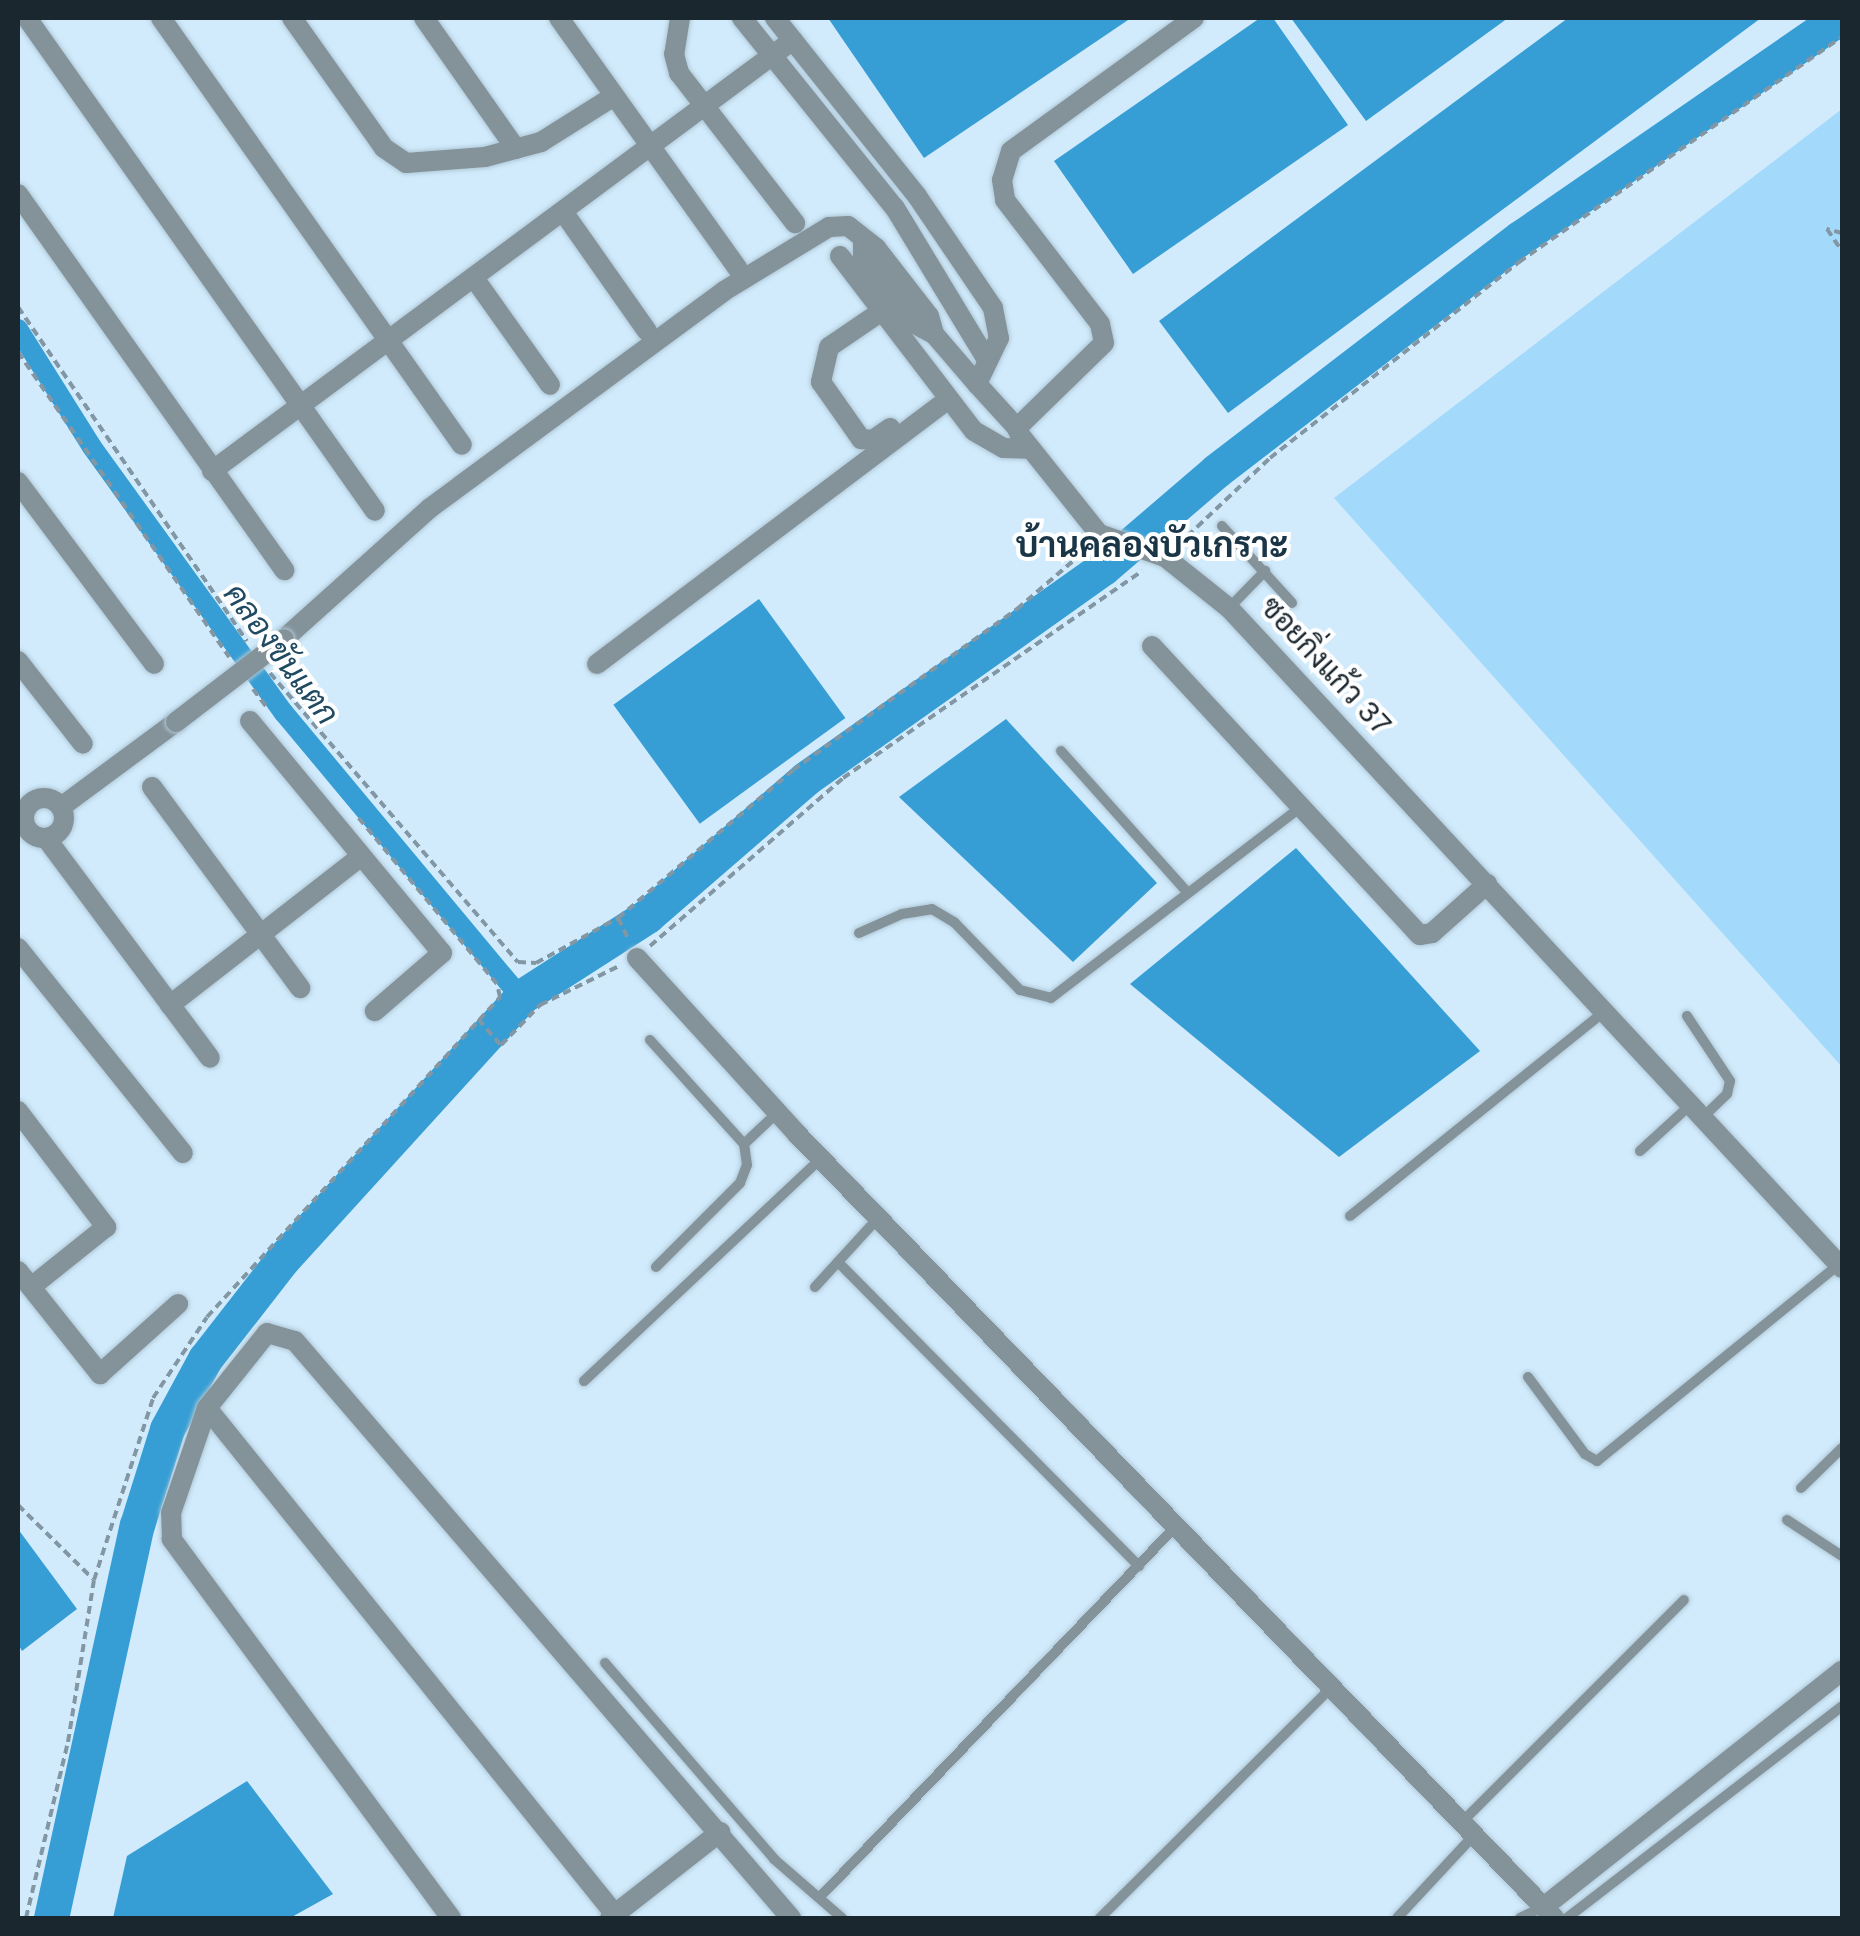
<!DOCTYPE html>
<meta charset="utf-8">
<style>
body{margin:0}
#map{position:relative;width:1860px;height:1936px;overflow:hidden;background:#d1ebfc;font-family:Arial,Sarabun,sans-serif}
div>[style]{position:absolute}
.green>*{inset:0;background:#a3d9fb}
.water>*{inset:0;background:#369ed5;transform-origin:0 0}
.canal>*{height:20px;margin:-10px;padding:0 10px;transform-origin:10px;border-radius:10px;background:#369ed5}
.river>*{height:35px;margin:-17.5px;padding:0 17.5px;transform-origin:17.5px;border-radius:17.5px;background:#369ed5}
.path>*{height:4px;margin-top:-2px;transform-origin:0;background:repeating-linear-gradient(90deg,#8296a3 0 8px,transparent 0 13px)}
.roads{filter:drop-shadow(0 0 2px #b0c8d7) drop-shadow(0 0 2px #b0c8d7)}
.lane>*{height:10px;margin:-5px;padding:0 5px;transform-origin:5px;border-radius:5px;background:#84929a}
.street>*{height:20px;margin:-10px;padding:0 10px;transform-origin:10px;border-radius:10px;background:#84929a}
.street>.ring{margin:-10px;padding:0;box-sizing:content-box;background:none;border:20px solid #84929a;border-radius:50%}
.bridges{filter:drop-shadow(0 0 2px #b0c8d7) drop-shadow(0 0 2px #b0c8d7)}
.street-bridge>*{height:20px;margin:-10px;padding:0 10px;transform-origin:10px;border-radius:10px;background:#84929a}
span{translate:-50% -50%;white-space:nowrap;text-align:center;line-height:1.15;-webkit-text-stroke:8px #fff;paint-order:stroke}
.street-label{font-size:30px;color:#1b272f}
.water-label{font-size:32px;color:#204a62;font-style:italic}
.quarter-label{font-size:35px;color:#193546;font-weight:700}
.frame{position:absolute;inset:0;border:20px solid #1b272f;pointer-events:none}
</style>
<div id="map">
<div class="green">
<i style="clip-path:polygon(1842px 109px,1842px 1067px,1334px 498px)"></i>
</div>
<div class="water">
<i style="clip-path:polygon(828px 18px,1131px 18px,924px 158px)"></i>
<i style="clip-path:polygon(1260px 18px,1273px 18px,1348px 125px,1133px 274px,1054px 161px)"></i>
<i style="clip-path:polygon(1291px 18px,1508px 18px,1366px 121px)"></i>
<i style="clip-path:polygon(1568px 18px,1761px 18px,1228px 413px,1159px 321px)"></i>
<i style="left:759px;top:599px;width:147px;height:180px;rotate:54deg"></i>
<i style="clip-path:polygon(1006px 719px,1157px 883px,1073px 962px,899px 797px)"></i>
<i style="clip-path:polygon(1296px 848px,1480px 1051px,1339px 1157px,1130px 984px)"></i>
<i style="clip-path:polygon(18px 1529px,77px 1609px,22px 1651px,18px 1644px)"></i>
<i style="clip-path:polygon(247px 1781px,333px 1894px,290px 1918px,113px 1918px,127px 1856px)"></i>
</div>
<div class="canal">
<i style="left:18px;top:329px;width:139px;rotate:57.9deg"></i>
<i style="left:92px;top:447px;width:328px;rotate:54.2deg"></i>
<i style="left:284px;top:713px;width:370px;rotate:50.2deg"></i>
</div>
<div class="river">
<i style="left:51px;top:1918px;width:402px;rotate:-77.7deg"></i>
<i style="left:137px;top:1525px;width:101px;rotate:-72.6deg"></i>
<i style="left:167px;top:1429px;width:80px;rotate:-61.5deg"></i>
<i style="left:205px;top:1359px;width:125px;rotate:-52.1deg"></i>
<i style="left:282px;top:1260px;width:355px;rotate:-47.7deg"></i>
<i style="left:521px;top:997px;width:150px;rotate:-32.7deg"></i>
<i style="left:647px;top:916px;width:209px;rotate:-40.9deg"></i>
<i style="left:805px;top:779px;width:365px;rotate:-35.3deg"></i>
<i style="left:1103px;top:568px;width:149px;rotate:-40.6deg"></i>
<i style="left:1216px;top:471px;width:383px;rotate:-37.5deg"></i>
<i style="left:1520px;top:238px;width:388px;rotate:-34.6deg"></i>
</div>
<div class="path">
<i style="left:1842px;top:233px;width:16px;rotate:-165deg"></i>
<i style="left:1827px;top:229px;width:27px;rotate:56deg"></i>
<i style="left:18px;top:307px;width:405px;rotate:55.6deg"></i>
<i style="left:18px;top:352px;width:371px;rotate:55.3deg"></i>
<i style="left:1178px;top:545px;width:127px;rotate:-43.4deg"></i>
<i style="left:1270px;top:458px;width:317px;rotate:-38.2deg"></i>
<i style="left:1519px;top:262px;width:394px;rotate:-34.9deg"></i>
<i style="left:270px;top:673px;width:381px;rotate:49.4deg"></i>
<i style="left:518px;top:962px;width:18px;rotate:3deg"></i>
<i style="left:536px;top:963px;width:94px;rotate:-28.8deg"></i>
<i style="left:618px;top:918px;width:229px;rotate:-40.2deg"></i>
<i style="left:793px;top:770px;width:276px;rotate:-35.7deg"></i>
<i style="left:1017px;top:609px;width:92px;rotate:-40.6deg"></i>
<i style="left:253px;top:689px;width:25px;rotate:53deg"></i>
<i style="left:618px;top:918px;width:25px;rotate:64deg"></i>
<i style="left:650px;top:946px;width:256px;rotate:-41deg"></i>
<i style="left:843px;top:778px;width:364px;rotate:-34.7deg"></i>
<i style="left:478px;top:1019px;width:35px;rotate:49deg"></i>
<i style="left:501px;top:1045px;width:56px;rotate:-45.7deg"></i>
<i style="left:540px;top:1005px;width:90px;rotate:-26.3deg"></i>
<i style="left:18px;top:1505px;width:105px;rotate:44.6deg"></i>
<i style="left:26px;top:1918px;width:181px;rotate:-76.6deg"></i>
<i style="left:68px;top:1742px;width:164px;rotate:-80.9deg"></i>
<i style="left:94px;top:1580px;width:191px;rotate:-72deg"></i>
<i style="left:153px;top:1398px;width:97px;rotate:-56.3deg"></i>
<i style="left:207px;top:1317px;width:434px;rotate:-47.5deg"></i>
<i style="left:500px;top:997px;width:13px;rotate:-103deg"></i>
<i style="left:497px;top:984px;width:219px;rotate:-129.8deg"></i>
</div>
<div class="roads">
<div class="lane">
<i style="left:1222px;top:526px;width:104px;rotate:47.7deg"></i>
<i style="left:1229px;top:608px;width:52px;rotate:-45.8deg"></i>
<i style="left:1061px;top:751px;width:189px;rotate:48.2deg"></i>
<i style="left:859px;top:933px;width:47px;rotate:-23.8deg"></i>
<i style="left:902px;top:914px;width:30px;rotate:-9deg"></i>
<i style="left:932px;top:909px;width:26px;rotate:31deg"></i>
<i style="left:954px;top:922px;width:95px;rotate:45.9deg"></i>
<i style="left:1020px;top:990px;width:32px;rotate:14deg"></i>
<i style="left:1051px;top:998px;width:317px;rotate:-37.4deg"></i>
<i style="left:1687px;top:1016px;width:78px;rotate:56.5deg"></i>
<i style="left:1730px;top:1081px;width:13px;rotate:103deg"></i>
<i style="left:1727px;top:1094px;width:36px;rotate:136deg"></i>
<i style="left:650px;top:1040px;width:140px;rotate:47.9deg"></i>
<i style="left:1640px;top:1151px;width:65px;rotate:-42.5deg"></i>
<i style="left:1350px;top:1216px;width:326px;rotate:-38.8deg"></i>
<i style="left:838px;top:1262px;width:428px;rotate:45.3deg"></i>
<i style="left:656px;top:1267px;width:119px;rotate:-45deg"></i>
<i style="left:740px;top:1183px;width:19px;rotate:-69deg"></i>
<i style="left:747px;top:1165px;width:21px;rotate:-98deg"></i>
<i style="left:744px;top:1144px;width:45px;rotate:-43.2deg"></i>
<i style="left:815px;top:1287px;width:93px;rotate:-47.6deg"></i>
<i style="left:1528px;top:1377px;width:96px;rotate:53.5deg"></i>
<i style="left:1585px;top:1454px;width:14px;rotate:30deg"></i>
<i style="left:1597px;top:1461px;width:311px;rotate:-39.1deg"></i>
<i style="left:584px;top:1381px;width:324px;rotate:-43.2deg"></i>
<i style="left:1801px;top:1488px;width:57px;rotate:-44.3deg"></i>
<i style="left:1787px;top:1520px;width:66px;rotate:33.2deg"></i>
<i style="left:605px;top:1663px;width:259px;rotate:49.2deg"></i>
<i style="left:774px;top:1859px;width:90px;rotate:40.9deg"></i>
<i style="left:1464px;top:1820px;width:311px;rotate:-45deg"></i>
<i style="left:821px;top:1896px;width:516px;rotate:-46.18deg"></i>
<i style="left:1100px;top:1918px;width:329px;rotate:-44.9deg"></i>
<i style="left:1397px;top:1918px;width:115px;rotate:-47.1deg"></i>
<i style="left:1520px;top:1918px;width:28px;rotate:-26deg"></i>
<i style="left:1567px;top:1918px;width:347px;rotate:-37.6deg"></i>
</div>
<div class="street">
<i style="left:27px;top:18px;width:603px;rotate:54.78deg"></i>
<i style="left:161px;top:18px;width:522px;rotate:54.82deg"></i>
<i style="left:292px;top:18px;width:159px;rotate:54.7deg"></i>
<i style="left:384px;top:148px;width:27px;rotate:34deg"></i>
<i style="left:406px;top:163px;width:79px;rotate:-4.3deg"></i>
<i style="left:485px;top:157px;width:58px;rotate:-15deg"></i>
<i style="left:541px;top:142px;width:86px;rotate:-32.2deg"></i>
<i style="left:424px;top:18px;width:160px;rotate:54.9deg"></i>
<i style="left:559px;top:18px;width:308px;rotate:54.5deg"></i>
<i style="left:680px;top:18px;width:36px;rotate:99deg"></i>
<i style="left:674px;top:54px;width:20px;rotate:75deg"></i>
<i style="left:679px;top:73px;width:190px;rotate:52.3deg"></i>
<i style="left:742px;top:18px;width:244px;rotate:51.2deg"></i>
<i style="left:895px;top:208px;width:178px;rotate:58.8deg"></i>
<i style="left:775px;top:18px;width:228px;rotate:51.4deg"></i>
<i style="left:917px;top:196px;width:135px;rotate:55.8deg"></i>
<i style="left:993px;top:308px;width:31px;rotate:79deg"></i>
<i style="left:999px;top:338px;width:51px;rotate:115.6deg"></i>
<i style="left:977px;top:384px;width:59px;rotate:47.7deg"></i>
<i style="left:1194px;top:18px;width:226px;rotate:144deg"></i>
<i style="left:1011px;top:151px;width:30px;rotate:107deg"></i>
<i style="left:1002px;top:180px;width:20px;rotate:81deg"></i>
<i style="left:1005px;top:200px;width:156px;rotate:52.5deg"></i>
<i style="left:1100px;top:324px;width:19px;rotate:78deg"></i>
<i style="left:1104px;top:343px;width:122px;rotate:135.7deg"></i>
<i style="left:1017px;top:428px;width:8px;rotate:67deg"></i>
<i style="left:1020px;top:435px;width:127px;rotate:51.4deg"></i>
<i style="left:1099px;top:534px;width:70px;rotate:19.2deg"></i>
<i style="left:1165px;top:557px;width:82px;rotate:38.6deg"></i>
<i style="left:1229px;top:608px;width:901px;rotate:47.11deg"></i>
<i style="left:18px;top:194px;width:461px;rotate:54.7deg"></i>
<i style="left:564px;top:213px;width:144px;rotate:54.9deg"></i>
<i style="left:863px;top:242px;width:16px;rotate:90deg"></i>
<i style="left:863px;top:258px;width:80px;rotate:53.1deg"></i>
<i style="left:911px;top:322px;width:26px;rotate:28deg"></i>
<i style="left:840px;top:256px;width:220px;rotate:52.6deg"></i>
<i style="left:974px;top:431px;width:34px;rotate:30deg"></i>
<i style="left:1004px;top:448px;width:25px;rotate:2deg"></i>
<i style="left:474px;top:278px;width:131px;rotate:54.6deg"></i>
<i style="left:879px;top:313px;width:60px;rotate:145.8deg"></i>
<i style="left:829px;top:347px;width:36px;rotate:103deg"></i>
<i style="left:821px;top:382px;width:70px;rotate:54.9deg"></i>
<i style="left:861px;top:439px;width:12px;rotate:5deg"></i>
<i style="left:873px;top:440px;width:21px;rotate:-35deg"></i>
<i style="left:212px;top:471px;width:723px;rotate:-36.57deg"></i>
<i style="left:18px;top:482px;width:227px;rotate:53.2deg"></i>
<i style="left:284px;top:639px;width:196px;rotate:-41.9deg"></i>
<i style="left:430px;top:508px;width:365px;rotate:-36.4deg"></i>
<i style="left:724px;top:291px;width:123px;rotate:-31.4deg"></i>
<i style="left:829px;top:227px;width:19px;rotate:-3deg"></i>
<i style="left:848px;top:226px;width:36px;rotate:38deg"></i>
<i style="left:876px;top:248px;width:86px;rotate:52.1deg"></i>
<i style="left:929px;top:316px;width:19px;rotate:74deg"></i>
<i style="left:934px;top:334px;width:66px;rotate:49.3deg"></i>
<i style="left:1152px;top:646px;width:394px;rotate:47.2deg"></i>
<i style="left:1420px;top:935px;width:12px;rotate:-9deg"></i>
<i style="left:1432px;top:933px;width:74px;rotate:-41.7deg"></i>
<i style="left:18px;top:661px;width:105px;rotate:51.9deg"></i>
<i style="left:597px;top:664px;width:438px;rotate:-37deg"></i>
<i style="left:250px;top:721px;width:301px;rotate:50.4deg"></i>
<i style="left:442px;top:953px;width:89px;rotate:139.1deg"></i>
<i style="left:152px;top:787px;width:250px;rotate:53.6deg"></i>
<i class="ring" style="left:24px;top:798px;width:20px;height:20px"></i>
<i style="left:61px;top:807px;width:143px;rotate:-36.5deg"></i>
<i style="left:46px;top:838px;width:274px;rotate:53.3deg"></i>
<i style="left:18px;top:948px;width:263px;rotate:51.2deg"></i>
<i style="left:637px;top:958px;width:238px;rotate:47.7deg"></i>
<i style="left:797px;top:1134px;width:1090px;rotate:46deg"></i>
<i style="left:170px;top:1005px;width:241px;rotate:-37.9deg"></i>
<i style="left:18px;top:1111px;width:146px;rotate:52.8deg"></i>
<i style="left:106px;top:1227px;width:96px;rotate:141.3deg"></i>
<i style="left:18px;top:1271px;width:132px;rotate:51.5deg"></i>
<i style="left:100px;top:1374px;width:105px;rotate:-41.9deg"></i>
<i style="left:207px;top:1408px;width:655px;rotate:51.14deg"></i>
<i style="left:1545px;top:1906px;width:379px;rotate:-38.4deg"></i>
<i style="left:451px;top:1918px;width:471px;rotate:-126.4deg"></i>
<i style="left:172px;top:1539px;width:26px;rotate:-92deg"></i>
<i style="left:171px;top:1513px;width:111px;rotate:-71.1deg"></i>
<i style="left:207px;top:1408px;width:96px;rotate:-51.3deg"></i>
<i style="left:267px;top:1333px;width:29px;rotate:16deg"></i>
<i style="left:295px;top:1341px;width:761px;rotate:49.32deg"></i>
<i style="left:610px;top:1918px;width:140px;rotate:-38deg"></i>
</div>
</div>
<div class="bridges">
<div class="street-bridge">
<i style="left:176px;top:722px;width:136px;rotate:-37.5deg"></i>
</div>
</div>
<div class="street-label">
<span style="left:1326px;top:666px;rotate:47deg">ซอยกิ่งแก้ว 37</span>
</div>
<div class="water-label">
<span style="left:281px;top:654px;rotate:53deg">คลองขันแตก</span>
</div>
<div class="quarter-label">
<span style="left:1152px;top:545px">บ้านคลองบัวเกราะ</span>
</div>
<div class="frame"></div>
</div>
